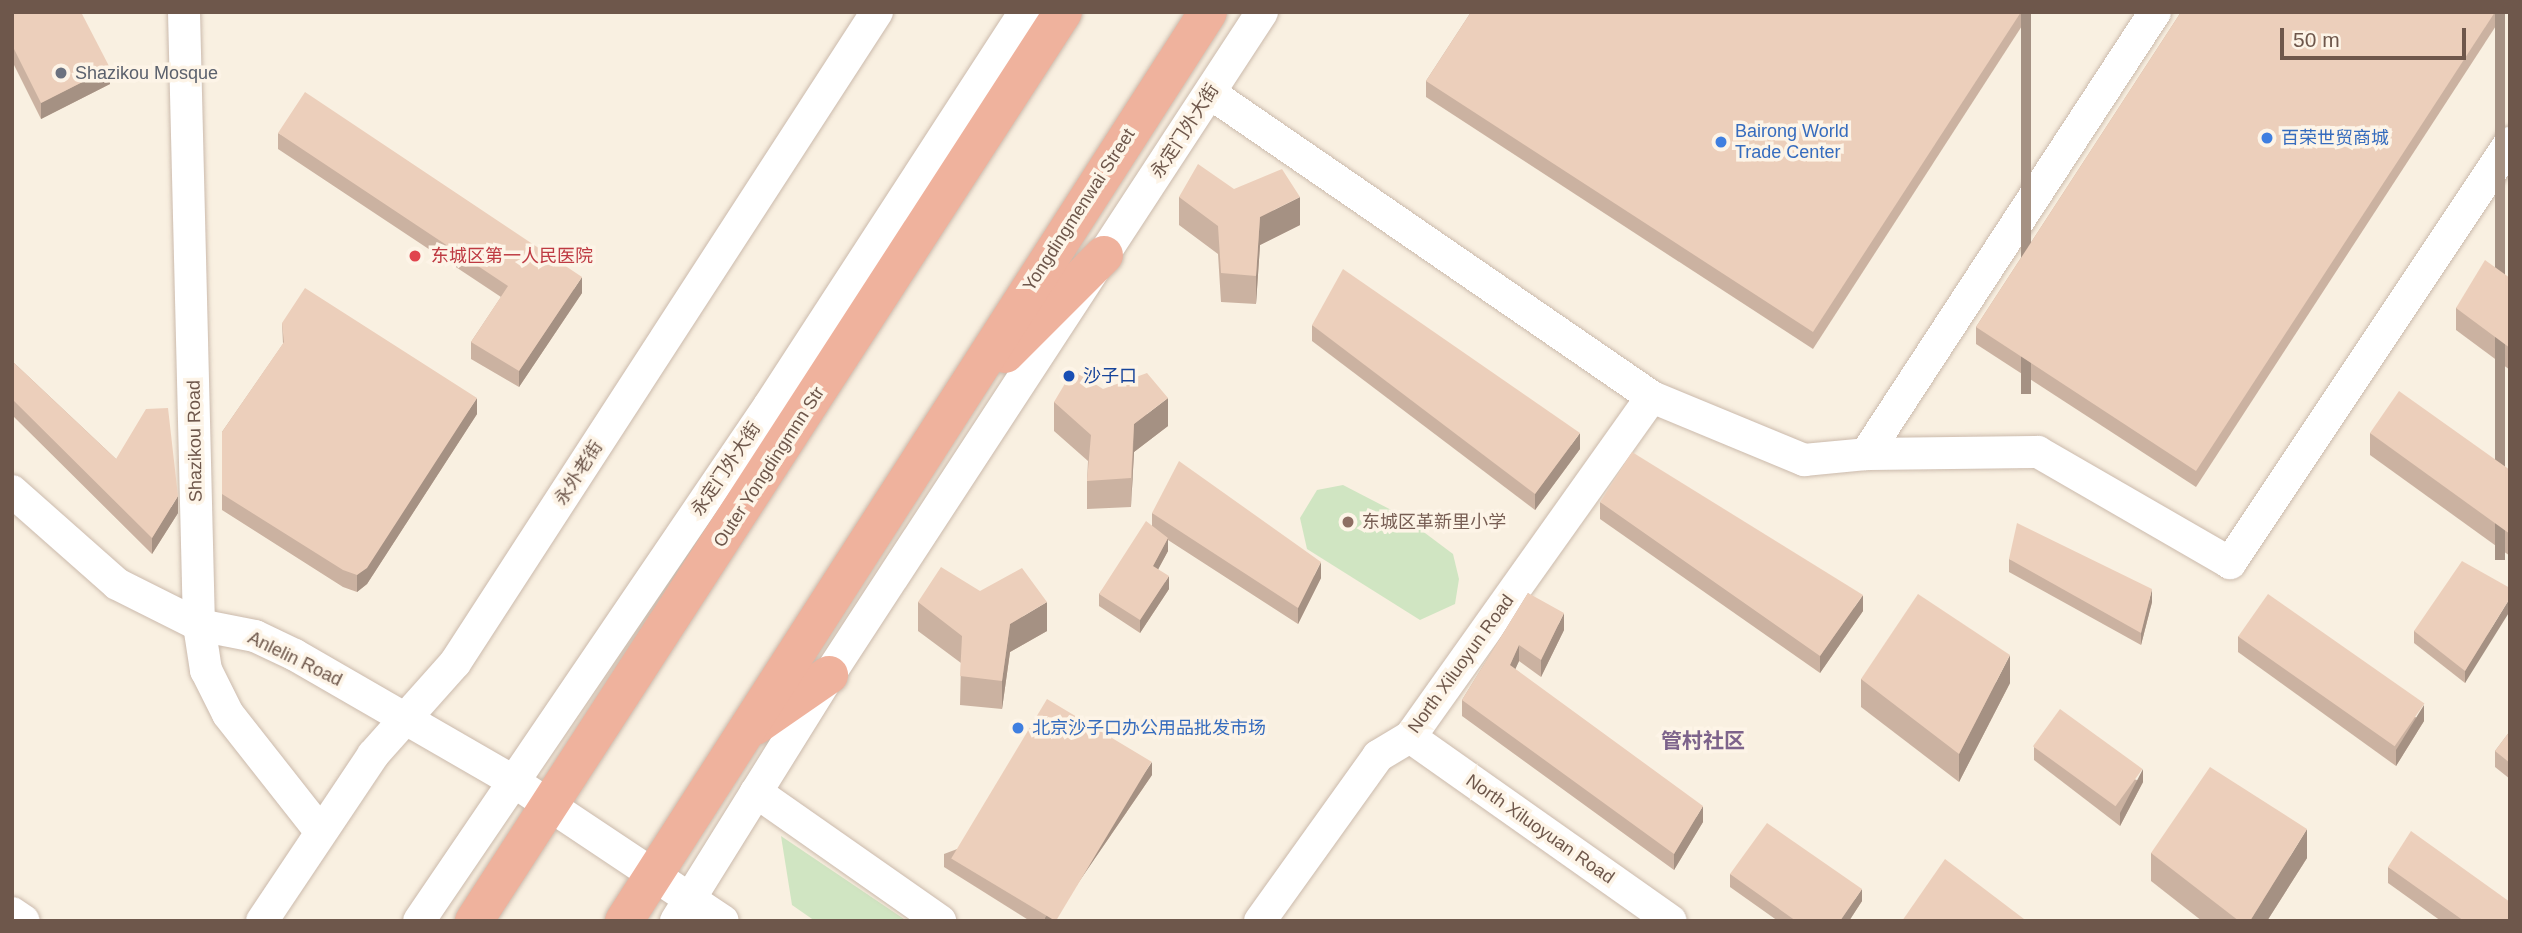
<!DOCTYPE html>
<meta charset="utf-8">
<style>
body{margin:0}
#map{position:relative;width:2522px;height:933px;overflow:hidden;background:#f9f0e1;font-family:Helvetica,"Noto Sans SC",sans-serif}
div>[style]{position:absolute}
.green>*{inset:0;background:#d0e5c2}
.roads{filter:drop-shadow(0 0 2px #cbbaac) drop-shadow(0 0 2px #cbbaac)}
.minor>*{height:32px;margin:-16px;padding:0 16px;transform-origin:16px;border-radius:16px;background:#fff}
.highway>*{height:38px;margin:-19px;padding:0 19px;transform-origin:19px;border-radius:19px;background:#efb29d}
.wall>*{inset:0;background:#cbb2a1}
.shaded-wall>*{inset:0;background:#a59183;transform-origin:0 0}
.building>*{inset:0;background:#eccfbb;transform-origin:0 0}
.dots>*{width:19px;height:19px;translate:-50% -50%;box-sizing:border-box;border:4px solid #fdf4e7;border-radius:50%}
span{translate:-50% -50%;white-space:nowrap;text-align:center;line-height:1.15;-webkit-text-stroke:7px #fdf4e7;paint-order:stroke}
.worship-label{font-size:18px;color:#5b616d}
.left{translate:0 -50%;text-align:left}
.street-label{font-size:18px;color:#6e574b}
.shop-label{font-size:18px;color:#366cbe}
.health-label{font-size:18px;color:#be3a42}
.transit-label{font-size:18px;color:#164399}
.education-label{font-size:18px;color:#785e54}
.quarter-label{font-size:21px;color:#7d638b;font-weight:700}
.frame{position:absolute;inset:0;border:14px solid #6e574b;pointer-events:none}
.scale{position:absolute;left:2280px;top:28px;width:186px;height:32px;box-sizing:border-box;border:4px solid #6e574b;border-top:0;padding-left:9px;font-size:21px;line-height:24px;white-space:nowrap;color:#6e574b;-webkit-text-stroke:5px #fdf4e7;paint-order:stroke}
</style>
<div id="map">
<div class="green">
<i style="clip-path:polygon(1343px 485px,1401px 515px,1453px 554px,1459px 579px,1455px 604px,1420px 620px,1307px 549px,1300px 518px,1317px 490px)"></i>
<i style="clip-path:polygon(781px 836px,907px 921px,815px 921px,792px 905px)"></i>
</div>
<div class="roads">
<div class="minor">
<i style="left:184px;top:12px;width:613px;rotate:88.6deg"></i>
<i style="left:199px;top:625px;width:46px;rotate:81.2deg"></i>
<i style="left:206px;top:670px;width:49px;rotate:63.4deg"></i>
<i style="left:228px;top:714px;width:150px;rotate:51.8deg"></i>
<i style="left:1210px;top:93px;width:536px;rotate:34.52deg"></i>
<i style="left:1652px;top:397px;width:165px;rotate:22.5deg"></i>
<i style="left:1804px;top:460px;width:62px;rotate:-5.5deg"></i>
<i style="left:1866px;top:454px;width:172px;rotate:-0.7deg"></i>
<i style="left:2038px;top:452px;width:222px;rotate:30deg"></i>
<i style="left:2230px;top:563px;width:505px;rotate:-56.31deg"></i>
<i style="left:1866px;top:454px;width:528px;rotate:-56.82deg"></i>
<i style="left:12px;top:491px;width:140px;rotate:41.5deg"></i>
<i style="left:117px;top:584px;width:92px;rotate:26.6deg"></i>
<i style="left:199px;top:625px;width:57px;rotate:11.1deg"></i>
<i style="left:255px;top:636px;width:44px;rotate:25.4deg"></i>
<i style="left:295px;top:655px;width:252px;rotate:30deg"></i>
<i style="left:513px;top:781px;width:252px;rotate:33.7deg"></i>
<i style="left:1410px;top:737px;width:319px;rotate:35.2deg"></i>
<i style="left:756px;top:792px;width:225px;rotate:35deg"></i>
<i style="left:12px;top:913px;width:14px;rotate:34deg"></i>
<i style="left:262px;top:921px;width:200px;rotate:-56.2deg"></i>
<i style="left:373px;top:755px;width:123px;rotate:-48.3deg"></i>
<i style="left:455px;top:663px;width:776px;rotate:-57.05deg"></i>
<i style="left:419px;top:921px;width:623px;rotate:-55.8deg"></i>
<i style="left:769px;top:406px;width:470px;rotate:-57deg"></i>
<i style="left:676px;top:921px;width:290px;rotate:-58.1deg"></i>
<i style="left:829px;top:675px;width:792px;rotate:-56.85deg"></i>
<i style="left:1260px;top:921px;width:203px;rotate:-54.4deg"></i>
<i style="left:1378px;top:756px;width:37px;rotate:-31deg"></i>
<i style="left:1410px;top:737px;width:417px;rotate:-54.6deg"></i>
</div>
<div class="highway">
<i style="left:1005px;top:354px;width:140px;rotate:-45deg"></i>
<i style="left:755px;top:726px;width:90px;rotate:-34.6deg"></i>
<i style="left:474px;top:921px;width:1083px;rotate:-57.06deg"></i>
<i style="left:624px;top:921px;width:1080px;rotate:-57.28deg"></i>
</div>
</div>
<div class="wall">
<i style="clip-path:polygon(12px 12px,110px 84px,41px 119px,12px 61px)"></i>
<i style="clip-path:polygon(1471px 12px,2031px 12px,1813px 349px,1426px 97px,1426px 81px)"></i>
<i style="clip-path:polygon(2181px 12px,2505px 12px,2196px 487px,1976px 344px,1976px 327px)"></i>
<i style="clip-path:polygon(278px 133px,582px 293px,519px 387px,471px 359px,471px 342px,501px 297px,278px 149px)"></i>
<i style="clip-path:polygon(1234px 189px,1300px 225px,1260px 245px,1256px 304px,1221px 302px,1218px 254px,1179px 225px,1179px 197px)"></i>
<i style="clip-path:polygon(2510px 278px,2510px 370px,2456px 330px,2456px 308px)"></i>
<i style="clip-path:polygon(282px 323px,477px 414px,367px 584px,357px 592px,343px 587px,222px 510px,222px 432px,283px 344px)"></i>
<i style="clip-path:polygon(1312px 325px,1580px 449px,1535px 510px,1312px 341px)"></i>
<i style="clip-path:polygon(12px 361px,116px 459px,178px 513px,152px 554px,12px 415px)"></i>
<i style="clip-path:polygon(1103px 389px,1168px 426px,1134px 452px,1131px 507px,1087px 509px,1087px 481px,1088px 461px,1054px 431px,1054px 402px)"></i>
<i style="clip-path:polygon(2370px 433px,2510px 470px,2510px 556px,2370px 455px)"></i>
<i style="clip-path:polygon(1600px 502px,1863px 611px,1820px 673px,1600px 519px)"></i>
<i style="clip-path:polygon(1152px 513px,1321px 578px,1298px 624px,1168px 540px,1168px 551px,1158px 569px,1169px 589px,1140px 633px,1099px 606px,1099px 594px,1152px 526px)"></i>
<i style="clip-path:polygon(2009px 559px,2152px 602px,2141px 645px,2009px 572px)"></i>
<i style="clip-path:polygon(2510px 588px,2465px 683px,2414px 643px,2414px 631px)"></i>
<i style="clip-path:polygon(980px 591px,1047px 631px,1010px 652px,1002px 709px,960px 705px,961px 663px,918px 631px,918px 602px)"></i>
<i style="clip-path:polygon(1528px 593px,1564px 630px,1541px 677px,1519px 661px,1515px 669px,1703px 822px,1674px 870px,1462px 716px,1462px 700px)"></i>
<i style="clip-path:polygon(2238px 636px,2424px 721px,2396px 766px,2238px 652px)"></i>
<i style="clip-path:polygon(1861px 679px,2010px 683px,1959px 782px,1861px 707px)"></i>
<i style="clip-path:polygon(2510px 731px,2510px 779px,2495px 767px,2495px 751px)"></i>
<i style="clip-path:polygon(2034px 747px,2143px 782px,2120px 826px,2034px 760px)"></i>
<i style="clip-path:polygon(1152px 775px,1052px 921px,1030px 921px,944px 867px,944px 854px)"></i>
<i style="clip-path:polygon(2151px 853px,2307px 858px,2267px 921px,2202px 921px,2151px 881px)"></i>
<i style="clip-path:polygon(2388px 867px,2510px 921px,2441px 921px,2388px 883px)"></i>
<i style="clip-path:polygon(1730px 874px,1862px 901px,1849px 921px,1778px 921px,1730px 887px)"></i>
</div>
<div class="shaded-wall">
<i style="left:2021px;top:12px;width:10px;height:382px"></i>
<i style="left:2495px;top:12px;width:10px;height:548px"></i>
<i style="clip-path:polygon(110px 68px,110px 84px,41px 119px,41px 103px)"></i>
<i style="clip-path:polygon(1300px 197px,1300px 225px,1260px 245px,1256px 304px,1256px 276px,1260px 217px)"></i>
<i style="clip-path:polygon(582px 277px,582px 293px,519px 387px,519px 371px)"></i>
<i style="clip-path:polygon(477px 398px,477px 414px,367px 584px,357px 592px,357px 575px)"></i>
<i style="clip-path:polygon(1168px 398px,1168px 426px,1134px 452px,1131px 507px,1134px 424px)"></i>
<i style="clip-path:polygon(1580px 433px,1580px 449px,1535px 510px,1535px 494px)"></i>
<i style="clip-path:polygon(178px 496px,178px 513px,152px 554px,152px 538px)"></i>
<i style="clip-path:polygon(1168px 538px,1168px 551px,1153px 579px,1153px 566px)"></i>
<i style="clip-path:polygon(1321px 562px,1321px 578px,1298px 624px,1298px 608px)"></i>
<i style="clip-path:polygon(1169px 576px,1169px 589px,1140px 633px,1140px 620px)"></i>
<i style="clip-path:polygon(2152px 589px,2152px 602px,2141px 645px,2141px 633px)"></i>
<i style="clip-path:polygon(1863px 595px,1863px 611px,1820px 673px,1820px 656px)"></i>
<i style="clip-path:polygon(2510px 598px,2510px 611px,2465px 683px,2465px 671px)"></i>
<i style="clip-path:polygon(1047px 602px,1047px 631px,1010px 652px,1002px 709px,1002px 681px,1010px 624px)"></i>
<i style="clip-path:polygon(1564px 613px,1564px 630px,1541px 677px,1541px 660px)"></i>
<i style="clip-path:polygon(1519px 645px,1519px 661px,1510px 681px,1510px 665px)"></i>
<i style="clip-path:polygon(2010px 655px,2010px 683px,1959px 782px,1959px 754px)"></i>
<i style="clip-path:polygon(2424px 705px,2424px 721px,2396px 766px,2396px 750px)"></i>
<i style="clip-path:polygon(1152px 762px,1152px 775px,1052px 921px,1045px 921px,1045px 918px)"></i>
<i style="clip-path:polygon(2143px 769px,2143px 782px,2120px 826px,2120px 813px)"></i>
<i style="clip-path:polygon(1703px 806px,1703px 822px,1674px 870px,1674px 854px)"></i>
<i style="clip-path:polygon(2307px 829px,2307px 858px,2267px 921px,2250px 921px)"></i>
<i style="clip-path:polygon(1862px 889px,1862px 901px,1849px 921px,1840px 921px)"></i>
</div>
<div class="building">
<i style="clip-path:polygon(12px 12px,81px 12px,110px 68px,41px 103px,12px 45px)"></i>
<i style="clip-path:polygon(1471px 12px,2021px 12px,1813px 332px,1426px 81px)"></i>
<i style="clip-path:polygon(2181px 12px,2495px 12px,2196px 471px,1976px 327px)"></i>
<i style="clip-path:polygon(305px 92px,582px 277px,519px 371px,471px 342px,508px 286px,278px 133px)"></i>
<i style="clip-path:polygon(1198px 164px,1234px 189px,1282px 169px,1300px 197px,1260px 217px,1256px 276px,1221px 273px,1218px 226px,1179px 197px)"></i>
<i style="clip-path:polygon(2485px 260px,2510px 278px,2510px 348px,2456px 308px)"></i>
<i style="clip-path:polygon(1343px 269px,1580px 433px,1535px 494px,1312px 325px)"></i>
<i style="clip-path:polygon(305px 288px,477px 398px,367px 568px,357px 575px,343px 570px,222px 494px,222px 432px,284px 342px,282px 323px)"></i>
<i style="clip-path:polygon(12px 361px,116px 459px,146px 409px,168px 408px,178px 496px,152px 538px,12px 399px)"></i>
<i style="clip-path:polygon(1073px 370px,1103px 389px,1147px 373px,1168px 398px,1134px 424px,1131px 478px,1087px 481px,1091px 435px,1054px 402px)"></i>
<i style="clip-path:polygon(2399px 391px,2510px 470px,2510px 534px,2370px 433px)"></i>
<i style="clip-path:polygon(1632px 452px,1863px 595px,1820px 656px,1600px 502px)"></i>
<i style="clip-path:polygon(1179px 461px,1321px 562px,1298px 608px,1152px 513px)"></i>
<i style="clip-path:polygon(1146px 521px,1168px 538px,1153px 566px,1169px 576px,1140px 620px,1099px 594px)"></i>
<i style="clip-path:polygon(2017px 523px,2152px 589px,2141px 633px,2009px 559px)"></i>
<i style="clip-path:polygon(2462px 561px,2510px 588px,2510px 598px,2465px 671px,2414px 631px)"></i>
<i style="clip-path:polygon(941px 567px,980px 591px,1022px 568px,1047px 602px,1010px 624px,1002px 681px,960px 676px,962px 636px,918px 602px)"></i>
<i style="clip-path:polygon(1528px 593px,1564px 613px,1541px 660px,1519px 645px,1510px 665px,1703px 806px,1674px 854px,1462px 700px)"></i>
<i style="clip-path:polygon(1918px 594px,2010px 655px,1959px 754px,1861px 679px)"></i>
<i style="left:2268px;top:594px;width:191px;height:52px;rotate:35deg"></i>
<i style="left:1047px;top:699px;width:122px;height:186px;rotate:31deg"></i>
<i style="left:2060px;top:709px;width:102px;height:46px;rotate:36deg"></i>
<i style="clip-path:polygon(2510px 731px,2510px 763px,2495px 751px)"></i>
<i style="clip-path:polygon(2210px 767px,2307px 829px,2250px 921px,2239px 921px,2151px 853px)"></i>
<i style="clip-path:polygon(1767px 823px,1862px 889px,1840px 921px,1796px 921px,1730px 874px)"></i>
<i style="clip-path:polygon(2411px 831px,2510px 902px,2510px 921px,2464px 921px,2388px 867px)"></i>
<i style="clip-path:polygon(1945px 859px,2024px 919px,2024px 921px,1902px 921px)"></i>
</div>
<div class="dots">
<i style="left:61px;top:73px;background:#6b7280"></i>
<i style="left:2267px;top:138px;background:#3f7fe0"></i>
<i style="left:1721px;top:142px;background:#3f7fe0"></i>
<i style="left:415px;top:256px;background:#e0444e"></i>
<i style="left:1069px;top:376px;background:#1a4fb4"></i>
<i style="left:1348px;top:522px;background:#8d6e63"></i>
<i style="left:1018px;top:728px;background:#3f7fe0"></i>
</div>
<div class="worship-label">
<span class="left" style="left:75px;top:73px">Shazikou Mosque</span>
</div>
<div class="street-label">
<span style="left:1185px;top:131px;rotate:-57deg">永定门外大街</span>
<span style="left:1079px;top:210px;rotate:-57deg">Yongdingmenwai Street</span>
<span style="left:195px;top:441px;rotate:-91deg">Shazikou Road</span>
<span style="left:769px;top:467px;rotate:-57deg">Outer Yongdingmnn Str</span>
<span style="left:726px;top:469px;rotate:-56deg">永定门外大街</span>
<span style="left:579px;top:473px;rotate:-57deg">永外老街</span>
<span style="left:295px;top:659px;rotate:26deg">Anlelin Road</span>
<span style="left:1461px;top:664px;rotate:-54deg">North Xiluoyun Road</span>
<span style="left:1540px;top:829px;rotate:35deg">North Xiluoyuan Road</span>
</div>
<div class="shop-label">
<span class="left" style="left:1735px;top:142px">Bairong World<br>Trade Center</span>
<span class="left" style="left:2281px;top:138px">百荣世贸商城</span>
<span class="left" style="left:1032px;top:728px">北京沙子口办公用品批发市场</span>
</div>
<div class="health-label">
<span class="left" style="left:431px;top:256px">东城区第一人民医院</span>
</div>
<div class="transit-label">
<span class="left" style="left:1083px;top:376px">沙子口</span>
</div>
<div class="education-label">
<span class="left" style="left:1362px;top:522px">东城区革新里小学</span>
</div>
<div class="quarter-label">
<span style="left:1703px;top:741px">管村社区</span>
</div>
<div class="frame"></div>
<div class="scale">50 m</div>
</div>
